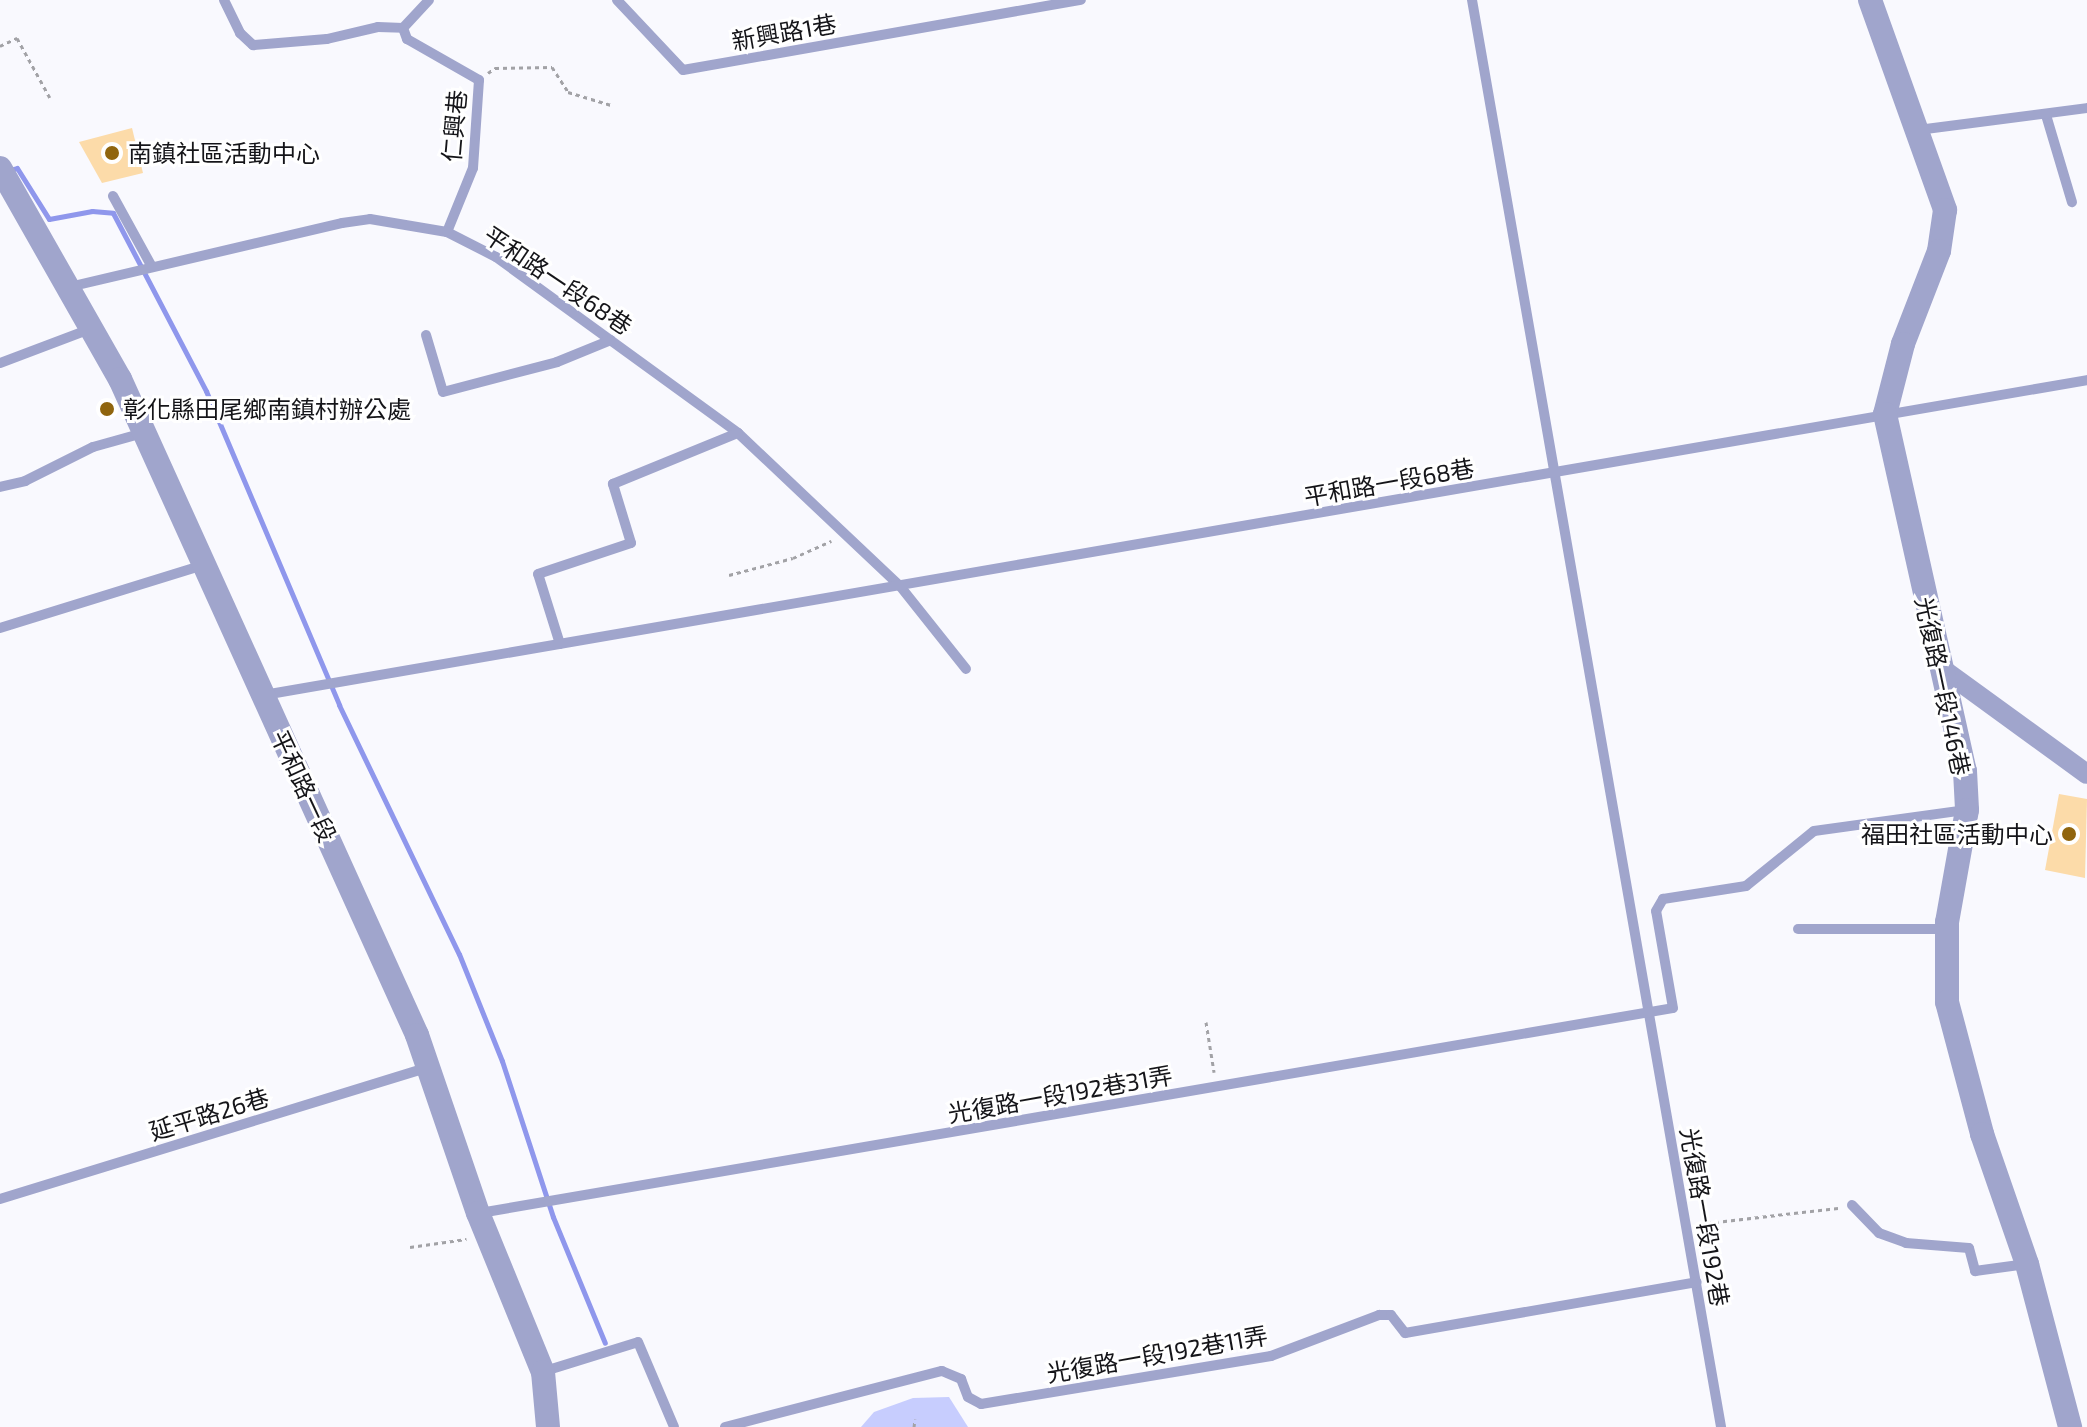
<!DOCTYPE html>
<meta charset="utf-8">
<style>
body{margin:0}
#map{position:relative;width:2087px;height:1427px;overflow:hidden;background:#f9f9fe;font-family:"Exo 2","Noto Sans TC",sans-serif}
div>[style]{position:absolute}
.green>*{inset:0;background:#c7cdfe}
.stream>*{height:5px;margin:-2.5px;padding:0 2.5px;transform-origin:2.5px;border-radius:2.5px;background:#8f97ec}
.building>*{inset:0;background:#fcdba9}
.path>*{height:3px;margin-top:-1.5px;transform-origin:0;background:repeating-linear-gradient(90deg,#a2a2a6 0 4px,transparent 0 8px)}
.service>*{height:10px;margin:-5px;padding:0 5px;transform-origin:5px;border-radius:5px;background:#a0a5cc}
.minor>*{height:20px;margin:-10px;padding:0 10px;transform-origin:10px;border-radius:10px;background:#a0a5cc}
.tertiary>*{height:24px;margin:-12px;padding:0 12px;transform-origin:12px;border-radius:12px;background:#a0a5cc}
.dots>*{width:22px;height:22px;translate:-50% -50%;box-sizing:border-box;border:4px solid #fff;border-radius:50%}
span{translate:-50% -50%;white-space:nowrap;text-align:center;line-height:1.15;-webkit-text-stroke:6px #fff;paint-order:stroke}
.street-label{font-size:24px;color:#151519}
.poi-label{font-size:24px;color:#151519}
.left{translate:0 -50%;text-align:left}
.right{translate:-100% -50%;text-align:right}
</style>
<div id="map">
<div class="green">
<i style="clip-path:polygon(949px 1397px,968px 1427px,861px 1427px,874px 1412px,913px 1398px)"></i>
</div>
<div class="stream">
<i style="left:10px;top:170px;width:7px;rotate:-16deg"></i>
<i style="left:17px;top:168px;width:60px;rotate:57.9deg"></i>
<i style="left:49px;top:219px;width:44px;rotate:-10.5deg"></i>
<i style="left:92px;top:211px;width:21px;rotate:5deg"></i>
<i style="left:113px;top:213px;width:201px;rotate:62.4deg"></i>
<i style="left:206px;top:391px;width:341px;rotate:67deg"></i>
<i style="left:339px;top:705px;width:276px;rotate:64.3deg"></i>
<i style="left:459px;top:954px;width:115px;rotate:68.1deg"></i>
<i style="left:502px;top:1061px;width:164px;rotate:71.9deg"></i>
<i style="left:553px;top:1217px;width:136px;rotate:67.6deg"></i>
</div>
<div class="building">
<i style="clip-path:polygon(132px 128px,143px 173px,102px 183px,79px 142px)"></i>
<i style="clip-path:polygon(2059px 794px,2087px 799px,2085px 878px,2045px 870px)"></i>
</div>
<div class="path">
<i style="left:0;top:46px;width:19px;rotate:-25deg"></i>
<i style="left:17px;top:38px;width:68px;rotate:61.2deg"></i>
<i style="left:488px;top:73px;width:9px;rotate:-36deg"></i>
<i style="left:495px;top:68px;width:57px;rotate:-1deg"></i>
<i style="left:552px;top:67px;width:30px;rotate:57deg"></i>
<i style="left:568px;top:92px;width:45px;rotate:16.8deg"></i>
<i style="left:729px;top:575px;width:66px;rotate:-14.9deg"></i>
<i style="left:793px;top:558px;width:42px;rotate:-24.1deg"></i>
<i style="left:1206px;top:1022px;width:51px;rotate:80.9deg"></i>
<i style="left:1699px;top:1224px;width:140px;rotate:-6.6deg"></i>
<i style="left:410px;top:1247px;width:57px;rotate:-8.1deg"></i>
<i style="left:914px;top:1427px;width:8px;rotate:-83deg"></i>
</div>
<div class="service">
<i style="left:224px;top:0;width:37px;rotate:64deg"></i>
<i style="left:240px;top:33px;width:18px;rotate:43deg"></i>
<i style="left:253px;top:45px;width:74px;rotate:-4.6deg"></i>
<i style="left:327px;top:39px;width:52px;rotate:-13.2deg"></i>
<i style="left:378px;top:27px;width:25px;rotate:2deg"></i>
<i style="left:403px;top:28px;width:12px;rotate:70deg"></i>
<i style="left:407px;top:39px;width:83px;rotate:29.7deg"></i>
<i style="left:479px;top:80px;width:88px;rotate:93.9deg"></i>
<i style="left:473px;top:168px;width:69px;rotate:112.1deg"></i>
<i style="left:617px;top:0;width:96px;rotate:46.7deg"></i>
<i style="left:683px;top:70px;width:404px;rotate:-10deg"></i>
<i style="left:1472px;top:0;width:1449px;rotate:80.1deg"></i>
<i style="left:403px;top:28px;width:38px;rotate:-47deg"></i>
<i style="left:2046px;top:115px;width:91px;rotate:73.4deg"></i>
<i style="left:1918px;top:130px;width:170px;rotate:-7.4deg"></i>
<i style="left:113px;top:196px;width:79px;rotate:61.2deg"></i>
<i style="left:69px;top:287px;width:280px;rotate:-13.2deg"></i>
<i style="left:342px;top:223px;width:28px;rotate:-8deg"></i>
<i style="left:370px;top:219px;width:78px;rotate:9.6deg"></i>
<i style="left:447px;top:232px;width:55px;rotate:27deg"></i>
<i style="left:496px;top:257px;width:299px;rotate:36deg"></i>
<i style="left:738px;top:433px;width:223px;rotate:43.4deg"></i>
<i style="left:900px;top:586px;width:106px;rotate:51.5deg"></i>
<i style="left:426px;top:335px;width:59px;rotate:73.4deg"></i>
<i style="left:443px;top:392px;width:118px;rotate:-14.7deg"></i>
<i style="left:557px;top:362px;width:58px;rotate:-22.2deg"></i>
<i style="left:0;top:363px;width:96px;rotate:-20.7deg"></i>
<i style="left:0;top:487px;width:26px;rotate:-13deg"></i>
<i style="left:25px;top:481px;width:76px;rotate:-26.6deg"></i>
<i style="left:93px;top:447px;width:52px;rotate:-15.6deg"></i>
<i style="left:0;top:628px;width:213px;rotate:-17.2deg"></i>
<i style="left:560px;top:644px;width:73px;rotate:-107.4deg"></i>
<i style="left:538px;top:574px;width:98px;rotate:-18.4deg"></i>
<i style="left:631px;top:543px;width:62px;rotate:-107deg"></i>
<i style="left:613px;top:484px;width:135px;rotate:-22.2deg"></i>
<i style="left:264px;top:695px;width:1850px;rotate:-9.8deg"></i>
<i style="left:1798px;top:929px;width:149px"></i>
<i style="left:0;top:1199px;width:446px;rotate:-17.1deg"></i>
<i style="left:1852px;top:1205px;width:39px;rotate:46deg"></i>
<i style="left:1879px;top:1233px;width:29px;rotate:20deg"></i>
<i style="left:1906px;top:1243px;width:63px;rotate:4.5deg"></i>
<i style="left:1969px;top:1248px;width:24px;rotate:75deg"></i>
<i style="left:1975px;top:1271px;width:52px;rotate:-7.7deg"></i>
<i style="left:480px;top:1213px;width:1210px;rotate:-9.75deg"></i>
<i style="left:1673px;top:1008px;width:98px;rotate:-99.9deg"></i>
<i style="left:1656px;top:911px;width:14px;rotate:-60deg"></i>
<i style="left:1663px;top:899px;width:84px;rotate:-8.9deg"></i>
<i style="left:1746px;top:886px;width:87px;rotate:-39deg"></i>
<i style="left:1814px;top:831px;width:152px;rotate:-7.9deg"></i>
<i style="left:545px;top:1371px;width:97px;rotate:-17.3deg"></i>
<i style="left:638px;top:1342px;width:92px;rotate:67deg"></i>
<i style="left:725px;top:1427px;width:224px;rotate:-14.5deg"></i>
<i style="left:942px;top:1371px;width:21px;rotate:23deg"></i>
<i style="left:961px;top:1379px;width:19px;rotate:69deg"></i>
<i style="left:968px;top:1397px;width:15px;rotate:28deg"></i>
<i style="left:981px;top:1404px;width:294px;rotate:-9.4deg"></i>
<i style="left:1271px;top:1356px;width:116px;rotate:-20.8deg"></i>
<i style="left:1379px;top:1315px;width:12px"></i>
<i style="left:1391px;top:1315px;width:23px;rotate:52deg"></i>
<i style="left:1405px;top:1333px;width:296px;rotate:-9.9deg"></i>
</div>
<div class="minor">
<i style="left:1941px;top:668px;width:180px;rotate:36deg"></i>
</div>
<div class="tertiary">
<i style="left:1870px;top:0;width:223px;rotate:70.3deg"></i>
<i style="left:1945px;top:210px;width:41px;rotate:98.3deg"></i>
<i style="left:1939px;top:251px;width:100px;rotate:111.2deg"></i>
<i style="left:1903px;top:344px;width:72px;rotate:104.4deg"></i>
<i style="left:1885px;top:414px;width:366px;rotate:77.4deg"></i>
<i style="left:1965px;top:771px;width:39px;rotate:87deg"></i>
<i style="left:1967px;top:810px;width:114px;rotate:100.1deg"></i>
<i style="left:1947px;top:922px;width:80px;rotate:90deg"></i>
<i style="left:1947px;top:1002px;width:137px;rotate:75.1deg"></i>
<i style="left:1982px;top:1134px;width:138px;rotate:70.9deg"></i>
<i style="left:2027px;top:1264px;width:169px;rotate:75.2deg"></i>
<i style="left:0;top:168px;width:243px;rotate:60.4deg"></i>
<i style="left:120px;top:379px;width:720px;rotate:65.64deg"></i>
<i style="left:417px;top:1035px;width:188px;rotate:71.1deg"></i>
<i style="left:478px;top:1213px;width:172px;rotate:67.8deg"></i>
<i style="left:543px;top:1372px;width:55px;rotate:84.8deg"></i>
</div>
<div class="dots">
<i style="left:112px;top:153px;background:#90650e"></i>
<i style="left:107px;top:409px;background:#90650e"></i>
<i style="left:2069px;top:834px;background:#90650e"></i>
</div>
<div class="street-label">
<span style="left:784px;top:32px;rotate:-10deg">新興路1巷</span>
<span style="left:454px;top:126px;rotate:-85deg">仁興巷</span>
<span style="left:558px;top:280px;rotate:34deg">平和路一段68巷</span>
<span style="left:1389px;top:482px;rotate:-10deg">平和路一段68巷</span>
<span style="left:1943px;top:686px;rotate:78deg">光復路一段146巷</span>
<span style="left:304px;top:786px;rotate:65deg">平和路一段</span>
<span style="left:1060px;top:1094px;rotate:-10deg">光復路一段192巷31弄</span>
<span style="left:209px;top:1114px;rotate:-17deg">延平路26巷</span>
<span style="left:1705px;top:1217px;rotate:80deg">光復路一段192巷</span>
<span style="left:1157px;top:1354px;rotate:-10deg">光復路一段192巷11弄</span>
</div>
<div class="poi-label">
<span class="left" style="left:128px;top:153px">南鎮社區活動中心</span>
<span class="left" style="left:123px;top:409px">彰化縣田尾鄉南鎮村辦公處</span>
<span class="right" style="left:2053px;top:834px">福田社區活動中心</span>
</div>
</div>
